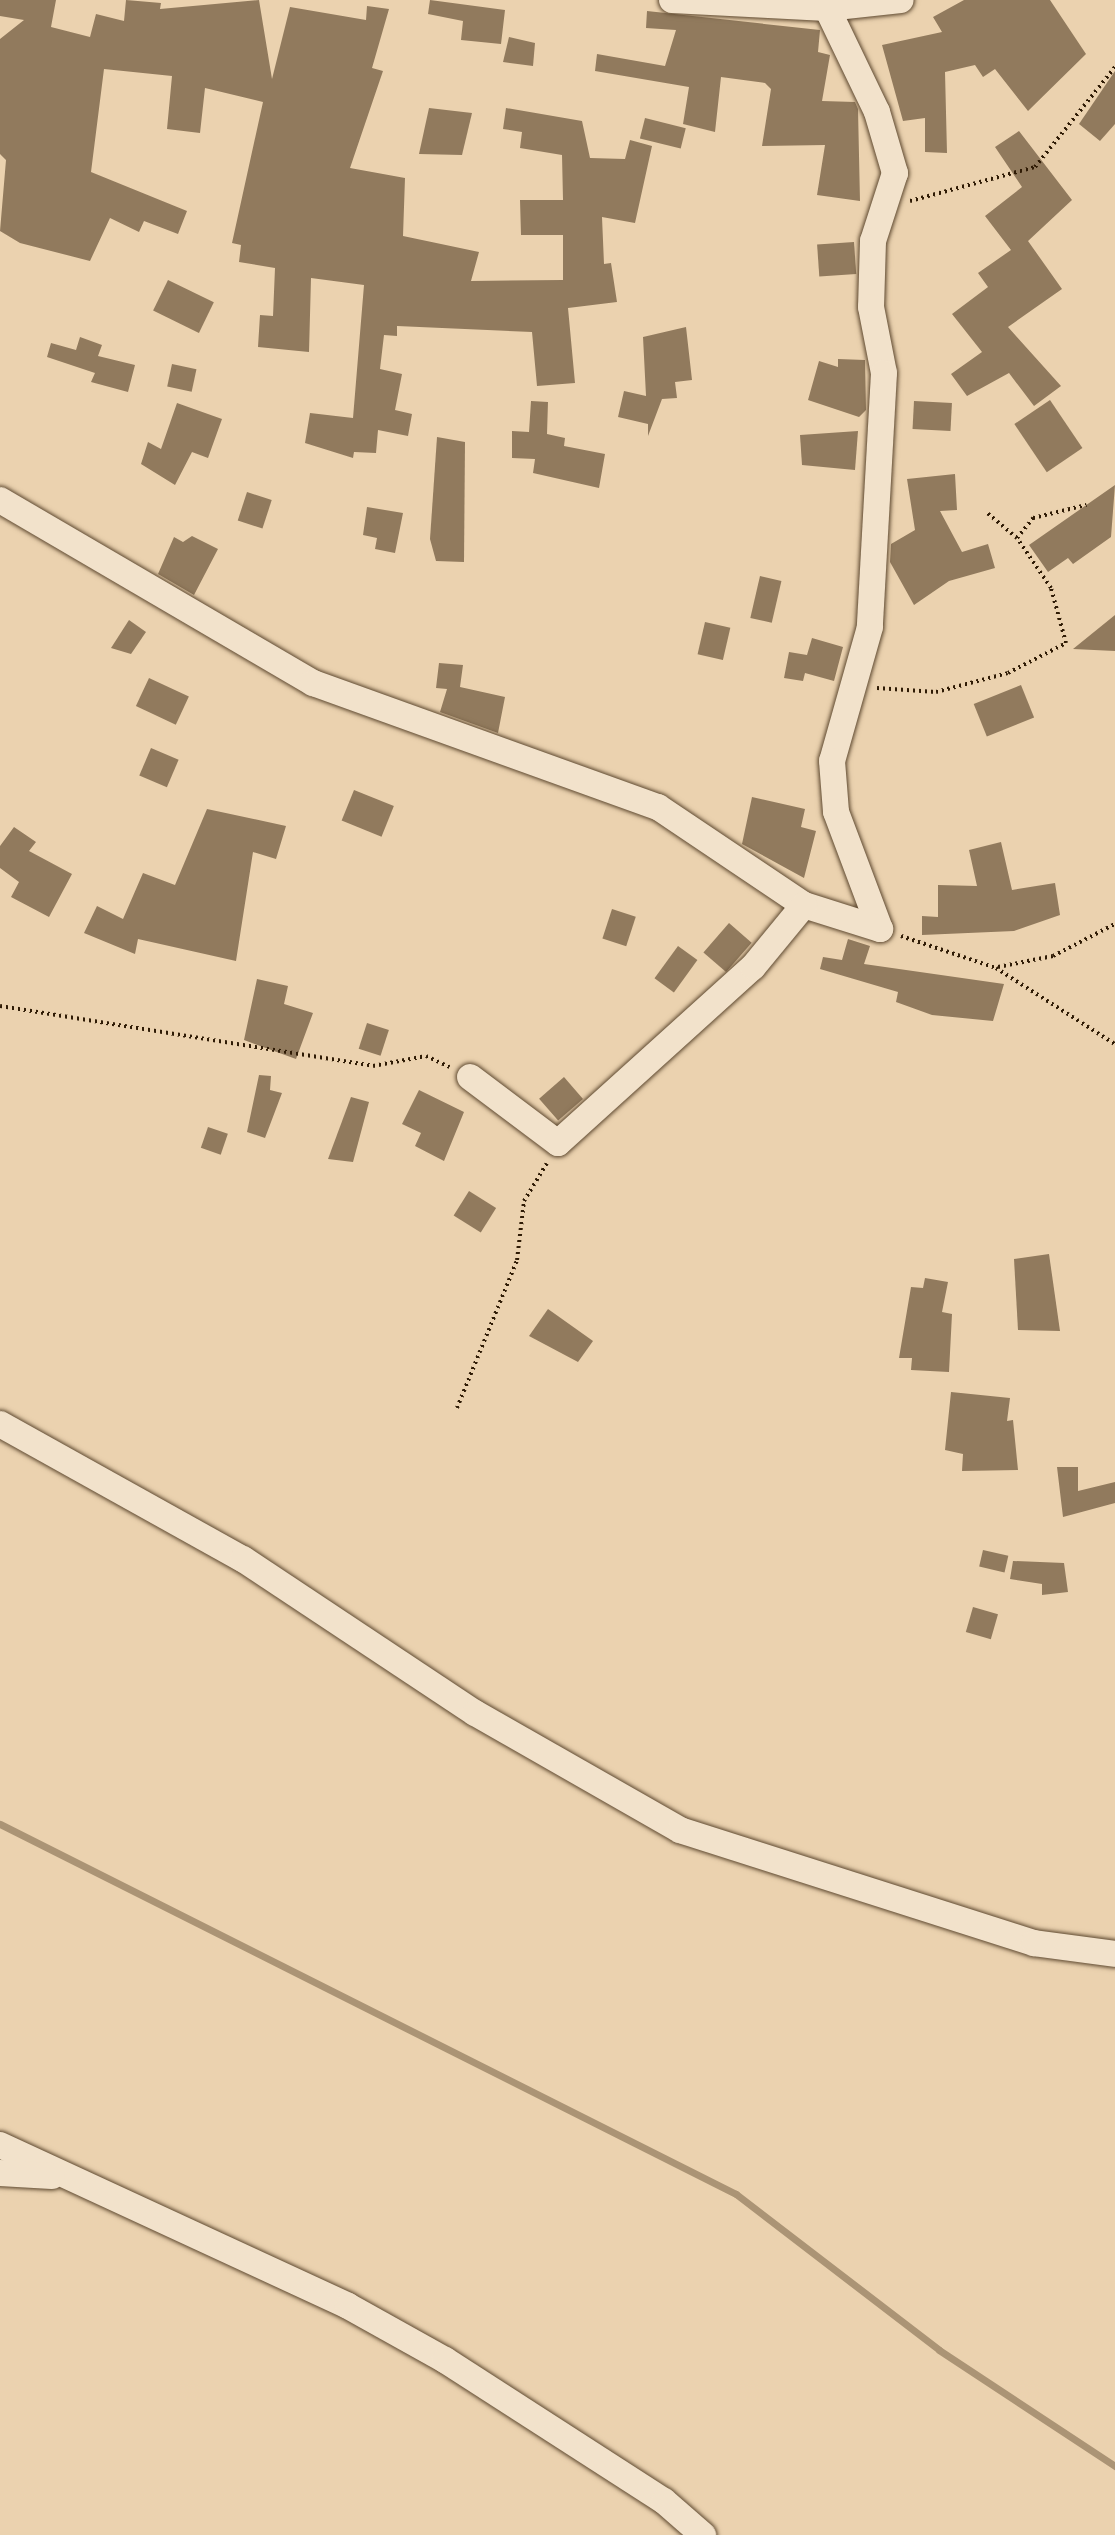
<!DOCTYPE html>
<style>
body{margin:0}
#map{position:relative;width:1115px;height:2535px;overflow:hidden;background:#ebd2af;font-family:"Gentium Book Plus",serif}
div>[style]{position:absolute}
.stream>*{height:7px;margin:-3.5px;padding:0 3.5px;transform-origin:3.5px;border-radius:3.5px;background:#ab9475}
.building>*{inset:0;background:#917a5d;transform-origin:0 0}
.path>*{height:4px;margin-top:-2px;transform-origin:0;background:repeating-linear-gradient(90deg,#2f1b05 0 2px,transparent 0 6px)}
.roads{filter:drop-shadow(0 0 2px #5e4930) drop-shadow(0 0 2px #5e4930)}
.minor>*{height:26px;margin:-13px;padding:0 13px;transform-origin:13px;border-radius:13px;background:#f2e2cb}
span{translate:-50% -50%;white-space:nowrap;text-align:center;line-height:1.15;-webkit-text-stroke:7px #f2e2cb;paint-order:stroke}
</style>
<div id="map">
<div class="stream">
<i style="left:0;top:1824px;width:824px;rotate:26.69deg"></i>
<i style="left:736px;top:2194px;width:256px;rotate:37.5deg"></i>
<i style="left:939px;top:2350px;width:211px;rotate:33.4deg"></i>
</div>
<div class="building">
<i style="clip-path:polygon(0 0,56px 0,51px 27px,90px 37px,96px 14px,124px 21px,126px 0,161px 3px,160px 9px,259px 0,272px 79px,290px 7px,366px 20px,367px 6px,389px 9px,372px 68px,383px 71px,350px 168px,405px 178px,403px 236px,479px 252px,471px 281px,563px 280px,563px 235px,521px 235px,520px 200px,563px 200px,562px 155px,520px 148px,522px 132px,503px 129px,506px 108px,582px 121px,590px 158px,625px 159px,630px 140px,652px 146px,635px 223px,602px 217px,604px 264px,611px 263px,617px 302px,568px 308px,575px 383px,537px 386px,532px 332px,397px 326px,397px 336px,384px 335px,380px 369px,402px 374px,395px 410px,412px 414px,408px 436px,378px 430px,376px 453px,354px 452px,353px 458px,305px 443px,310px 413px,353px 418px,364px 285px,311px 278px,309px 352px,258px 347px,260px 315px,273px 316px,275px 268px,239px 262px,241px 245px,232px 243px,263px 102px,205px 88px,200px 133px,167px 129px,172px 76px,104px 69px,91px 172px,187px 211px,178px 234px,144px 221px,139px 232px,110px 218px,90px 261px,20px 243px,0 231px,6px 160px,0 154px,0 39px,24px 20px,0 16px)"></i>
<i style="clip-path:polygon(430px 0,505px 10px,501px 44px,461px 40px,463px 21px,428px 14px)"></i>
<i style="clip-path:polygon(964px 0,1050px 0,1086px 54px,1028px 111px,995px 69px,983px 77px,975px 65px,945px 72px,947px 153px,925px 152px,925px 118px,903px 121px,882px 45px,942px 32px,933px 17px)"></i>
<i style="clip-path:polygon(647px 11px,820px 30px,818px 52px,830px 55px,822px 101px,855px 102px,858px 109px,860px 201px,817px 195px,825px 145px,762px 146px,771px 89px,765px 83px,721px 77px,715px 132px,683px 124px,689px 87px,595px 71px,597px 54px,665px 66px,676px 30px,646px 28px)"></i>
<i style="clip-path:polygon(509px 37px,535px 43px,533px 66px,503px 62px)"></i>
<i style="clip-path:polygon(1115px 71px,1115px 124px,1100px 141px,1079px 124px)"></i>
<i style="clip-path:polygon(429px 108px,472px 113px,462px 155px,419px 154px)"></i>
<i style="left:645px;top:118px;width:42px;height:21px;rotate:14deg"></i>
<i style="clip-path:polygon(1019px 131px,1072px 200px,1028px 241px,1062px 289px,1008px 327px,1061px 386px,1034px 406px,1009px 373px,967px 396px,951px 374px,982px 352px,952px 314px,988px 287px,978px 273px,1011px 250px,985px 216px,1022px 187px,995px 147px)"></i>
<i style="left:854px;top:242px;width:32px;height:37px;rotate:86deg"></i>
<i style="left:168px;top:280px;width:51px;height:34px;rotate:26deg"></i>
<i style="clip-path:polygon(686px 327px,692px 380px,675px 382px,677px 398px,662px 399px,648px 436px,648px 424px,618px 417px,624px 391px,646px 396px,643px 337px)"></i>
<i style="clip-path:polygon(80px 337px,102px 345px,98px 356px,135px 365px,128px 392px,91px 382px,95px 373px,47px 357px,51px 343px,76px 350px)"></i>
<i style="clip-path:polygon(838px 359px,865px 360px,866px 410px,859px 417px,808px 400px,819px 361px,838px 367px)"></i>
<i style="left:172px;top:364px;width:25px;height:23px;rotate:12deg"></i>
<i style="left:1050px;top:400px;width:58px;height:43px;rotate:56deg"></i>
<i style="clip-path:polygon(531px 401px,548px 402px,547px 434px,565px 438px,564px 446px,605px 454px,599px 488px,533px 473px,535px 459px,512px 458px,512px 431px,529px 432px)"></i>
<i style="left:914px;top:401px;width:38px;height:28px;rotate:3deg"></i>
<i style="clip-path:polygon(177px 403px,222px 419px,208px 458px,192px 452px,175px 485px,141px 464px,148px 442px,161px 449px)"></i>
<i style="clip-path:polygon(858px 431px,855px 470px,802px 465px,800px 435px)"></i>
<i style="clip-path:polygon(437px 437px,465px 442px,464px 562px,436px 561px,430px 539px)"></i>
<i style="clip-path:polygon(955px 474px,957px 510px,940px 511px,962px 552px,988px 544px,995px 568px,949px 581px,914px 605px,890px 562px,891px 544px,915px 530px,907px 479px)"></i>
<i style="clip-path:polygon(1115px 485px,1111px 537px,1073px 564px,1068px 558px,1048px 572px,1029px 545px)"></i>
<i style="left:247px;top:492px;width:26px;height:30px;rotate:18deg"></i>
<i style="clip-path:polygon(367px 507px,403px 513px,395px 553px,375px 549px,377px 538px,363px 535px)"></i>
<i style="clip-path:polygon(192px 536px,218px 549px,194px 595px,158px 574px,174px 537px,183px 542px)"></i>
<i style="left:760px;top:576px;width:22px;height:43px;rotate:13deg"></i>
<i style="clip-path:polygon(1115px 615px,1115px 651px,1073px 649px)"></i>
<i style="clip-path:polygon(129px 620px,146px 632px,131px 654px,111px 648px)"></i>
<i style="left:705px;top:622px;width:26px;height:33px;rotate:13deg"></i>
<i style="clip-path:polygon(812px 638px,843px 647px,834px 681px,805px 673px,803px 681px,784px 678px,789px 652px,807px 655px)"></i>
<i style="clip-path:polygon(439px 663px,463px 665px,460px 687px,505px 697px,498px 733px,440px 712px,447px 689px,436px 688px)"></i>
<i style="left:149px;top:678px;width:44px;height:31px;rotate:25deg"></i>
<i style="left:1021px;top:685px;width:35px;height:51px;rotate:68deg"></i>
<i style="left:151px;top:748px;width:30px;height:30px;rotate:23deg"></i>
<i style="left:354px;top:790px;width:43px;height:33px;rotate:22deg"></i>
<i style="clip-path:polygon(752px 797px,805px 809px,801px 827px,816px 831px,804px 878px,742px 844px)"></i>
<i style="clip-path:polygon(207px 809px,286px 826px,276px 859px,253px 852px,236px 961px,138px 939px,135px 954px,84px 933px,97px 906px,123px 919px,143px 873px,175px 885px)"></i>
<i style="clip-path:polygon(14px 827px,36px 842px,29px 851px,72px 874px,49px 917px,11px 897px,19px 882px,0 868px,0 846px)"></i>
<i style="clip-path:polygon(1001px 842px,1012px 890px,1055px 883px,1060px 915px,1014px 931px,922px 935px,922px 916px,938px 917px,938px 885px,977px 886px,969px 850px)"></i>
<i style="left:612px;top:909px;width:25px;height:31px;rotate:18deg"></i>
<i style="left:729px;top:923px;width:30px;height:39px;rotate:41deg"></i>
<i style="clip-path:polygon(848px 939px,870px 946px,864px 964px,1004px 984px,993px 1021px,932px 1015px,896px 1002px,898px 992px,820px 969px,823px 957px,842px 960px)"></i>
<i style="left:678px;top:946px;width:24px;height:40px;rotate:36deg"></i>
<i style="clip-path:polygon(257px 979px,288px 986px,284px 1004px,313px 1013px,296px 1059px,244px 1040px)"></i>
<i style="left:367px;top:1023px;width:23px;height:27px;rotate:18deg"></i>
<i style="clip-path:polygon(259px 1075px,271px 1076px,270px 1090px,282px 1093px,265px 1138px,247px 1132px)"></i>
<i style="left:564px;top:1077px;width:29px;height:33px;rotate:49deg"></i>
<i style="clip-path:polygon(419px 1090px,464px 1112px,444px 1161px,415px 1146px,421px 1133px,402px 1124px)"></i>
<i style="clip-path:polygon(351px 1097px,369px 1102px,353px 1162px,328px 1159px)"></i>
<i style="left:208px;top:1127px;width:21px;height:22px;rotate:19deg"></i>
<i style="left:469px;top:1191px;width:32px;height:29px;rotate:32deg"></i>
<i style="clip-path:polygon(1049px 1254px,1060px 1331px,1018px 1330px,1014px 1259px)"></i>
<i style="clip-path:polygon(925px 1278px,948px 1282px,942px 1312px,952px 1314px,949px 1372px,911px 1370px,912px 1358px,899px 1358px,911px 1287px,923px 1288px)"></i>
<i style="clip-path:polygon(548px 1309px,593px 1341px,578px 1362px,529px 1336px)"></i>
<i style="clip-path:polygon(951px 1392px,1010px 1398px,1007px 1421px,1013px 1420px,1018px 1470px,962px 1471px,963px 1454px,945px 1450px)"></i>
<i style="clip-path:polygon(1057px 1467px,1078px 1467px,1078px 1491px,1115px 1482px,1115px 1503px,1063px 1517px)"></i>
<i style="left:983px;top:1550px;width:26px;height:17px;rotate:13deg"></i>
<i style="clip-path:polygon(1013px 1561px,1064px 1563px,1068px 1592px,1042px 1595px,1042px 1584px,1010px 1579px)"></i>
<i style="left:973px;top:1607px;width:26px;height:26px;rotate:16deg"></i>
</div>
<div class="path">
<i style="left:910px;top:201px;width:130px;rotate:-15.2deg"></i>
<i style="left:1035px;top:167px;width:128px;rotate:-51.3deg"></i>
<i style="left:1017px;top:538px;width:26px;rotate:-51deg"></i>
<i style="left:1033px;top:518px;width:55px;rotate:-13.8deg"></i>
<i style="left:877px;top:688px;width:59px;rotate:3.9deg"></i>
<i style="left:936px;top:692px;width:74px;rotate:-14.8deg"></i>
<i style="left:1008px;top:673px;width:65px;rotate:-27.3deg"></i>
<i style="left:1066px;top:643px;width:57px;rotate:-105.3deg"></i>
<i style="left:1051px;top:588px;width:60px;rotate:-124.2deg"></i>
<i style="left:1017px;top:538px;width:40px;rotate:-140deg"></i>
<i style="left:901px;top:936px;width:100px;rotate:18.6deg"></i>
<i style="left:996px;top:968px;width:141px;rotate:32.6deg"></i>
<i style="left:998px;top:967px;width:56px;rotate:-11.3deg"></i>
<i style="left:1053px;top:956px;width:70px;rotate:-27.3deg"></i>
<i style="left:0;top:1006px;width:378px;rotate:9.1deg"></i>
<i style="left:373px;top:1066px;width:54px;rotate:-10.7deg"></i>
<i style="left:426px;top:1056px;width:26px;rotate:25deg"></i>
<i style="left:457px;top:1408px;width:160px;rotate:-67.9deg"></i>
<i style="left:517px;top:1260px;width:59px;rotate:-83.2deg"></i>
<i style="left:524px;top:1201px;width:44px;rotate:-58.8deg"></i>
</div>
<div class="roads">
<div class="minor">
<i style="left:672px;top:0;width:155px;rotate:3deg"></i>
<i style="left:827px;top:8px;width:74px;rotate:-6.2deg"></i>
<i style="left:827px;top:8px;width:115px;rotate:64.3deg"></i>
<i style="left:877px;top:112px;width:64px;rotate:73.6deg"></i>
<i style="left:895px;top:173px;width:71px;rotate:107.9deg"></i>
<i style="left:873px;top:241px;width:66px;rotate:91.7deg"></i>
<i style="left:871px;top:307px;width:67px;rotate:78.9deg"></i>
<i style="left:884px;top:373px;width:254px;rotate:93.2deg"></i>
<i style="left:870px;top:627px;width:139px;rotate:105.8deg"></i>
<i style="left:832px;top:761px;width:51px;rotate:85.5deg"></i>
<i style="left:836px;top:812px;width:125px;rotate:69.4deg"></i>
<i style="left:0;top:500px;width:363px;rotate:30.3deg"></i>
<i style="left:313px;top:683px;width:367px;rotate:19.8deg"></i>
<i style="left:658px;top:807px;width:176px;rotate:33.9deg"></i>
<i style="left:804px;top:905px;width:80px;rotate:17.5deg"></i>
<i style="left:470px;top:1077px;width:110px;rotate:36.9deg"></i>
<i style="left:558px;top:1143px;width:263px;rotate:-42.1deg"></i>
<i style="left:753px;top:967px;width:80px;rotate:-50.6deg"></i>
<i style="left:0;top:1424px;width:278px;rotate:29.1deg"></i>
<i style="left:243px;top:1559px;width:278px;rotate:33.6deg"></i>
<i style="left:475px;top:1713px;width:236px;rotate:29.7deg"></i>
<i style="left:680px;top:1830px;width:372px;rotate:17.7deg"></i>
<i style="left:1034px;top:1943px;width:82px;rotate:7.7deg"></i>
<i style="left:0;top:2145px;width:383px;rotate:24.8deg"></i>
<i style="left:348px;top:2306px;width:111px;rotate:29.1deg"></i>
<i style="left:445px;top:2360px;width:260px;rotate:32.8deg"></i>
<i style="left:664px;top:2501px;width:52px;rotate:41.1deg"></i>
<i style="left:0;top:2173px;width:52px;rotate:3.3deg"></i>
</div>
</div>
</div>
